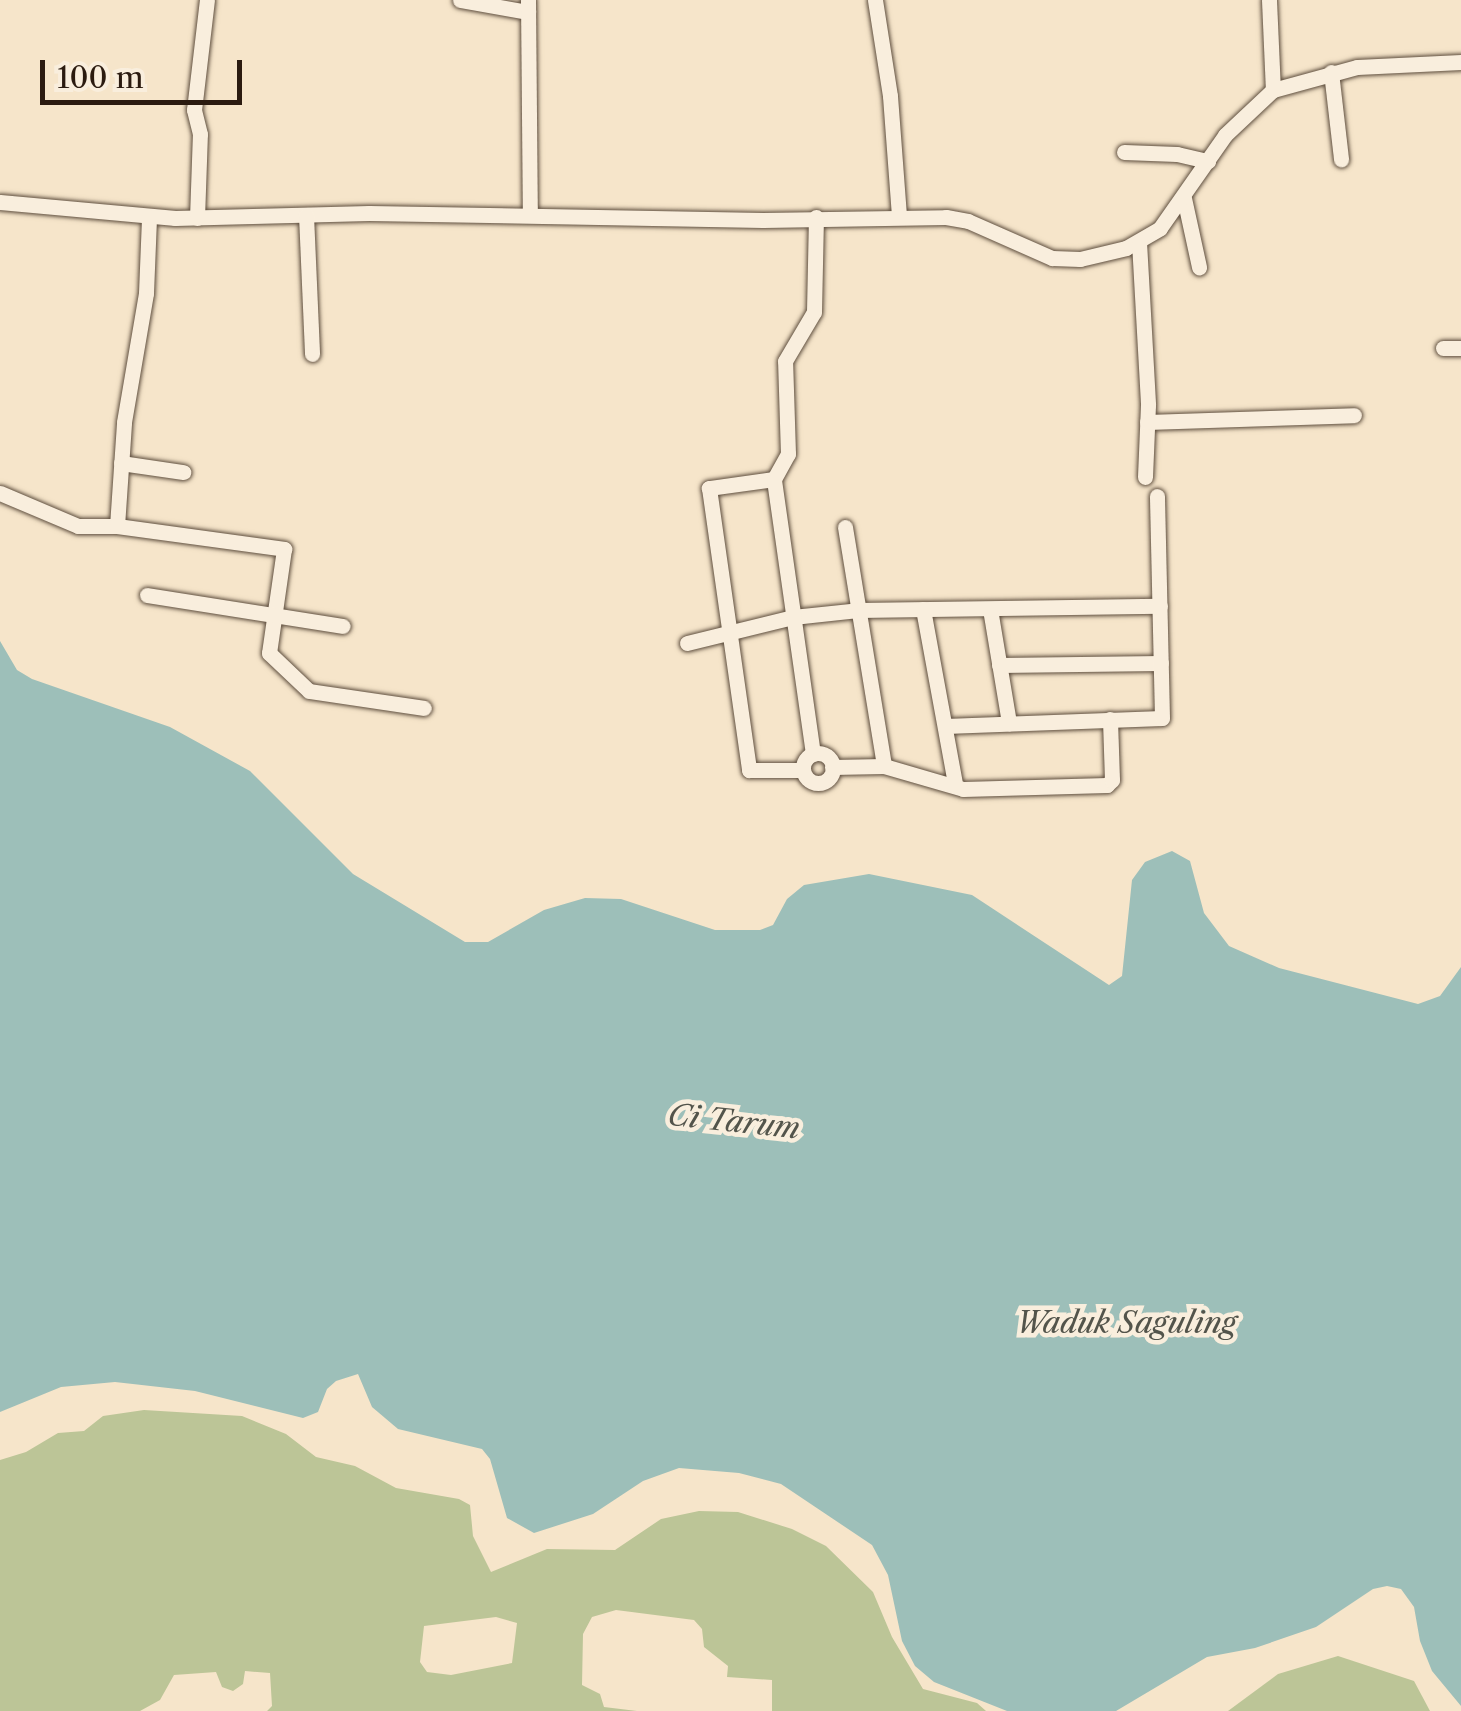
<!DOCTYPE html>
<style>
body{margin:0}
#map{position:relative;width:1461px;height:1711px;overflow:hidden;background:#f6e5ca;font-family:"Libre Caslon Text",serif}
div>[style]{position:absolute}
.green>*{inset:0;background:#bcc597}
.water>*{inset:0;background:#9dbfb9}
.roads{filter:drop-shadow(0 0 2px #5e4e3e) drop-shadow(0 0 2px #5e4e3e)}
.street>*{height:15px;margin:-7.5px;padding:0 7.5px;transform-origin:7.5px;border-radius:7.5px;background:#f9eedd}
.street>.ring{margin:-7.5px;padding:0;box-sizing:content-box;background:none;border:15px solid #f9eedd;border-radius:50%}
span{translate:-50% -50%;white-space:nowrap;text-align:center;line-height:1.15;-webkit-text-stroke:9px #f9eedd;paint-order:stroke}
.water-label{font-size:30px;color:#53544b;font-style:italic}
.scale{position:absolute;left:40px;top:60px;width:202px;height:45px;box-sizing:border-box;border:5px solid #2b1b10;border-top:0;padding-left:12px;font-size:30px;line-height:35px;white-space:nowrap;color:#2b1b10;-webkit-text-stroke:8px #f9eedd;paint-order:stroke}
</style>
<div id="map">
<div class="green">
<i style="clip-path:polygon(evenodd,144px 1410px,242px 1416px,286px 1434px,316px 1457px,355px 1466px,396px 1488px,459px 1499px,470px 1505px,473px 1536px,491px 1572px,547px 1549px,615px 1550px,661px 1519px,699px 1511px,738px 1512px,792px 1529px,826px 1546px,873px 1592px,892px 1637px,923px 1689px,977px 1703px,986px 1711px,772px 1711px,772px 1680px,727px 1677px,728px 1666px,704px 1647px,702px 1629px,694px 1620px,616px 1610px,592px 1617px,583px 1634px,582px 1685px,600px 1694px,604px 1707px,637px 1711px,267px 1711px,272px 1706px,270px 1673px,245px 1671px,243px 1684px,233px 1691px,222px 1687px,216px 1672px,174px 1675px,160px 1700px,140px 1711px,0 1711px,0 1460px,26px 1452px,58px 1433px,84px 1431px,103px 1416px,144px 1410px,496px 1617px,517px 1623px,512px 1663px,451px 1675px,427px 1672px,420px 1662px,424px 1626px,496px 1617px)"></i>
<i style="clip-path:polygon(1338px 1656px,1414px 1681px,1430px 1711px,1228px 1711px,1278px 1674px)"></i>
</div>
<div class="water">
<i style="clip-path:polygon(0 641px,17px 670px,32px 679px,170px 727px,250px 771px,353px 874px,465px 942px,488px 942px,544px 910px,585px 898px,621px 899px,715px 930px,760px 930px,773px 925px,787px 899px,804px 885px,869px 874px,972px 895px,1109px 985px,1122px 976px,1132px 880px,1145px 862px,1172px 851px,1190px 861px,1204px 913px,1229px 946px,1279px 968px,1418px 1004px,1440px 996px,1461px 967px,1461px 1706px,1432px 1671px,1420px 1641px,1414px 1607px,1401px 1589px,1387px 1586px,1373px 1589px,1316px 1627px,1255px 1648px,1207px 1657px,1116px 1711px,1007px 1711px,934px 1682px,915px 1666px,902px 1641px,888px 1575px,872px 1545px,781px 1484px,739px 1473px,679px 1468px,643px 1481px,593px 1514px,534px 1533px,507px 1518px,490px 1459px,482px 1449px,398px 1429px,372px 1407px,358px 1374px,336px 1381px,327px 1389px,318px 1412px,303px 1418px,195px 1391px,115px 1382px,61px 1387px,0 1412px)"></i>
</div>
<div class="roads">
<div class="street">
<i style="left:460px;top:0;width:69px;rotate:10deg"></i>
<i style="left:528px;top:0;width:215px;rotate:89.5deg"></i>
<i style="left:875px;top:0;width:97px;rotate:81.1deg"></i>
<i style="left:890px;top:96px;width:120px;rotate:85.7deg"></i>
<i style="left:1269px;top:0;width:90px;rotate:87.5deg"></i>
<i style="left:1331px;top:72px;width:88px;rotate:83.4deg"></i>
<i style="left:1124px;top:152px;width:53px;rotate:2.2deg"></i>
<i style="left:1177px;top:154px;width:32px;rotate:13deg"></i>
<i style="left:1184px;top:198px;width:71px;rotate:77.7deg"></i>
<i style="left:0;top:202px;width:176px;rotate:5.2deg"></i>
<i style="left:175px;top:218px;width:194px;rotate:-1.5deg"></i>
<i style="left:369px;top:213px;width:394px;rotate:1deg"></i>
<i style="left:763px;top:220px;width:183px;rotate:-0.9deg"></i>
<i style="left:946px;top:217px;width:22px;rotate:10deg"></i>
<i style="left:968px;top:221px;width:92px;rotate:23.8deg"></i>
<i style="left:1052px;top:258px;width:28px;rotate:2deg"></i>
<i style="left:1080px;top:259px;width:47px;rotate:-13.4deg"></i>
<i style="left:1126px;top:248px;width:39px;rotate:-30deg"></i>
<i style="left:1160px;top:228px;width:113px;rotate:-55deg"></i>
<i style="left:1225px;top:135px;width:66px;rotate:-43.2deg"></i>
<i style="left:1273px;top:90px;width:87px;rotate:-15.3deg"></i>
<i style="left:1357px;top:67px;width:104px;rotate:-2.8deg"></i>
<i style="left:306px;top:215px;width:139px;rotate:87.5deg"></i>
<i style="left:197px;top:218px;width:84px;rotate:-88deg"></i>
<i style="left:200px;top:134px;width:25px;rotate:-104deg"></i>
<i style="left:194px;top:110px;width:111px;rotate:-83.3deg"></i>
<i style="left:1139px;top:242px;width:163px;rotate:86.8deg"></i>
<i style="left:1148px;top:405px;width:72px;rotate:92.4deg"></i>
<i style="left:1443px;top:348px;width:18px"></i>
<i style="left:1147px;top:422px;width:207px;rotate:-1.9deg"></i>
<i style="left:121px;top:463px;width:63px;rotate:8.3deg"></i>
<i style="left:774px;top:479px;width:66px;rotate:172.1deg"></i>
<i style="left:709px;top:488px;width:285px;rotate:81.9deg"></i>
<i style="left:749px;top:770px;width:54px"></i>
<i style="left:0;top:493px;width:85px;rotate:22.9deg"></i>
<i style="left:78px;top:526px;width:39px"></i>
<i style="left:117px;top:526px;width:169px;rotate:7.8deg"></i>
<i style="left:284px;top:549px;width:105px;rotate:98.2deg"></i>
<i style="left:269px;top:653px;width:55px;rotate:43.5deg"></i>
<i style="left:309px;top:691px;width:116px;rotate:8.4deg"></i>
<i style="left:117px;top:526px;width:104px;rotate:-86.1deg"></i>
<i style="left:124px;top:422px;width:131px;rotate:-80.3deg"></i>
<i style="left:146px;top:293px;width:76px;rotate:-87.7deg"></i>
<i style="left:845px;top:527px;width:242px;rotate:80.7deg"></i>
<i style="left:147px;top:595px;width:198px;rotate:9deg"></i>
<i style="left:923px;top:609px;width:178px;rotate:79.6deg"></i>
<i style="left:990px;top:609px;width:116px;rotate:80.5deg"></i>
<i style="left:687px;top:643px;width:109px;rotate:-13.8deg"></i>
<i style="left:793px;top:617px;width:65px;rotate:-6.1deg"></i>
<i style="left:858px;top:610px;width:302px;rotate:-0.8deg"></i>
<i style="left:999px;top:665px;width:162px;rotate:-0.7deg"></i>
<i style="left:945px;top:726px;width:217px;rotate:-2.1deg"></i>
<i style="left:1162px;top:718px;width:222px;rotate:-91.3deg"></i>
<i class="ring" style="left:803px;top:753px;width:15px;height:15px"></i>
<i style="left:813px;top:754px;width:278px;rotate:-98.1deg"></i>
<i style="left:774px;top:479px;width:29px;rotate:-61deg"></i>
<i style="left:788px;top:454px;width:93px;rotate:-91.8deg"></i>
<i style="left:785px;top:361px;width:57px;rotate:-59.4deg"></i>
<i style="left:814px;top:312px;width:95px;rotate:-88.8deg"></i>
<i style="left:832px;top:767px;width:52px;rotate:-1.1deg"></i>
<i style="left:884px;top:766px;width:82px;rotate:16.2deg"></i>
<i style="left:963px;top:789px;width:144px;rotate:-1.6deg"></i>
<i style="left:1107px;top:785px;width:7px;rotate:-45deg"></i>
<i style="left:1112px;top:780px;width:61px;rotate:-91.9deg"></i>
</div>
</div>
<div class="water-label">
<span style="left:734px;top:1122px;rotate:6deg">Ci Tarum</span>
<span style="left:1126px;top:1323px">Waduk Saguling</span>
</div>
<div class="scale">100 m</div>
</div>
